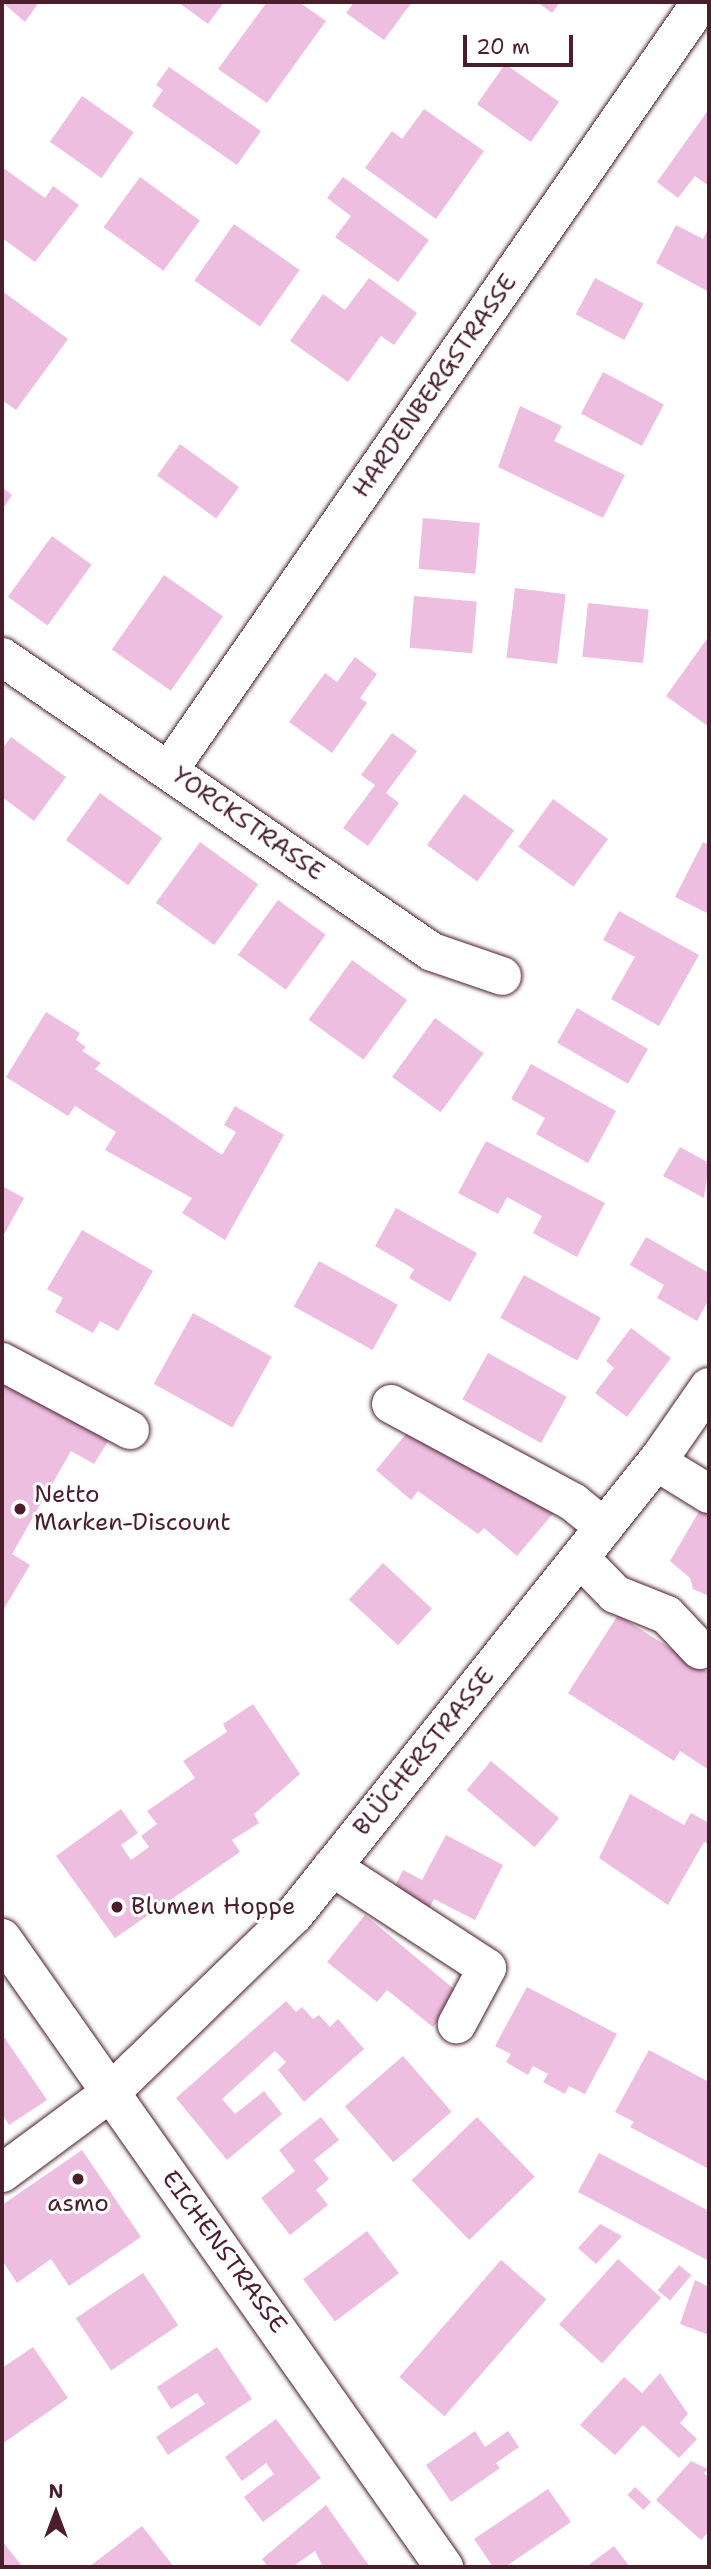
<!DOCTYPE html>
<meta charset="utf-8">
<style>
body{margin:0}
#map{position:relative;width:711px;height:2569px;overflow:hidden;background:#fff;font-family:"Shantell Sans",sans-serif}
div>[style]{position:absolute}
.building>*{inset:0;background:#eebee0;transform-origin:0 0}
.roads{filter:drop-shadow(0 0 2px #4a1f2b) drop-shadow(0 0 2px #4a1f2b)}
.minor>*{height:38px;margin:-19px;padding:0 19px;transform-origin:19px;border-radius:19px;background:#fff}
.dots>*{width:19px;height:19px;translate:-50% -50%;box-sizing:border-box;border:4px solid #fff;border-radius:50%}
span{translate:-50% -50%;white-space:nowrap;text-align:center;line-height:1.15;-webkit-text-stroke:6px #fff;paint-order:stroke}
.street-label{font-size:24px;color:#4a1f2b}
.poi-label{font-size:24px;color:#4a1f2b}
.left{translate:0 -50%;text-align:left}
.frame{position:absolute;inset:0;border:4px solid #4a1f2b;pointer-events:none}
.north{position:absolute;left:21px;top:2478px;width:70px;height:70px;-webkit-text-stroke:5px #fff;paint-order:stroke;rotate:0deg;font-size:19px;font-weight:700;line-height:28px;text-align:center;color:#4a1f2b}
.north::after{content:'';display:block;margin:auto;width:24px;height:32px;background:#4a1f2b;clip-path:polygon(50% 0,100% 100%,50% 72%,0 100%)}
.scale{position:absolute;left:463px;top:35px;width:110px;height:32px;box-sizing:border-box;border:4px solid #4a1f2b;border-top:0;padding-left:9px;font-size:21px;line-height:24px;white-space:nowrap;color:#4a1f2b;-webkit-text-stroke:5px #fff;paint-order:stroke}
</style>
<div id="map">
<div class="building">
<i style="clip-path:polygon(2px 2px,39px 2px,25px 22px)"></i>
<i style="clip-path:polygon(178px 2px,224px 2px,208px 24px)"></i>
<i style="clip-path:polygon(267px 2px,299px 2px,326px 21px,267px 103px,218px 69px)"></i>
<i style="clip-path:polygon(354px 2px,412px 2px,384px 40px,346px 13px)"></i>
<i style="clip-path:polygon(537px 2px,560px 2px,552px 13px)"></i>
<i style="left:505px;top:64px;width:66px;height:49px;rotate:35deg"></i>
<i style="clip-path:polygon(169px 67px,261px 131px,237px 165px,152px 106px,163px 90px,156px 85px)"></i>
<i style="left:82px;top:96px;width:63px;height:56px;rotate:35deg"></i>
<i style="clip-path:polygon(424px 109px,484px 151px,436px 219px,365px 168px,392px 131px,402px 139px)"></i>
<i style="clip-path:polygon(709px 109px,709px 186px,695px 176px,678px 198px,657px 182px)"></i>
<i style="clip-path:polygon(2px 167px,45px 198px,53px 186px,79px 205px,35px 262px,2px 238px)"></i>
<i style="left:140px;top:177px;width:74px;height:62px;rotate:36deg"></i>
<i style="clip-path:polygon(343px 177px,429px 240px,398px 282px,335px 237px,351px 216px,327px 198px)"></i>
<i style="left:234px;top:224px;width:80px;height:69px;rotate:35deg"></i>
<i style="clip-path:polygon(676px 225px,703px 239px,709px 227px,709px 292px,656px 263px)"></i>
<i style="clip-path:polygon(369px 278px,417px 313px,394px 345px,381px 336px,348px 382px,290px 341px,323px 294px,345px 310px)"></i>
<i style="left:595px;top:278px;width:55px;height:41px;rotate:28deg"></i>
<i style="clip-path:polygon(2px 291px,68px 339px,16px 410px,2px 400px)"></i>
<i style="left:603px;top:372px;width:69px;height:47px;rotate:28deg"></i>
<i style="clip-path:polygon(520px 406px,562px 426px,554px 441px,625px 475px,603px 518px,498px 467px)"></i>
<i style="left:180px;top:444px;width:73px;height:39px;rotate:36deg"></i>
<i style="clip-path:polygon(2px 487px,12px 495px,2px 510px)"></i>
<i style="left:423px;top:518px;width:57px;height:51px;rotate:5deg"></i>
<i style="left:52px;top:536px;width:49px;height:75px;rotate:36deg"></i>
<i style="left:164px;top:575px;width:72px;height:91px;rotate:35deg"></i>
<i style="left:515px;top:588px;width:51px;height:70px;rotate:7deg"></i>
<i style="left:414px;top:596px;width:63px;height:52px;rotate:5deg"></i>
<i style="left:588px;top:603px;width:61px;height:54px;rotate:6deg"></i>
<i style="clip-path:polygon(709px 636px,709px 727px,666px 696px)"></i>
<i style="clip-path:polygon(355px 657px,377px 674px,360px 698px,367px 703px,332px 753px,289px 722px,325px 673px,337px 682px)"></i>
<i style="clip-path:polygon(392px 733px,417px 751px,386px 793px,399px 803px,368px 846px,343px 828px,375px 785px,361px 775px)"></i>
<i style="clip-path:polygon(11px 737px,66px 777px,34px 821px,2px 797px,2px 749px)"></i>
<i style="left:100px;top:793px;width:77px;height:58px;rotate:36deg"></i>
<i style="left:464px;top:794px;width:62px;height:63px;rotate:36deg"></i>
<i style="left:553px;top:799px;width:68px;height:59px;rotate:36deg"></i>
<i style="left:200px;top:842px;width:72px;height:75px;rotate:36deg"></i>
<i style="clip-path:polygon(703px 842px,709px 845px,709px 914px,675px 897px)"></i>
<i style="left:278px;top:900px;width:59px;height:68px;rotate:36deg"></i>
<i style="clip-path:polygon(619px 911px,699px 955px,659px 1026px,611px 999px,635px 957px,603px 940px)"></i>
<i style="left:352px;top:960px;width:68px;height:74px;rotate:36deg"></i>
<i style="left:577px;top:1008px;width:82px;height:40px;rotate:30deg"></i>
<i style="clip-path:polygon(46px 1012px,80px 1033px,76px 1040px,86px 1047px,82px 1051px,101px 1063px,95px 1069px,222px 1155px,236px 1132px,224px 1125px,235px 1106px,284px 1135px,225px 1240px,182px 1213px,192px 1198px,105px 1150px,116px 1132px,75px 1106px,68px 1116px,6px 1077px)"></i>
<i style="left:435px;top:1018px;width:60px;height:73px;rotate:36deg"></i>
<i style="clip-path:polygon(531px 1064px,616px 1111px,588px 1163px,536px 1134px,545px 1118px,511px 1099px)"></i>
<i style="clip-path:polygon(486px 1141px,605px 1203px,577px 1257px,533px 1233px,542px 1216px,507px 1197px,498px 1214px,458px 1193px)"></i>
<i style="clip-path:polygon(680px 1147px,709px 1163px,704px 1198px,663px 1176px)"></i>
<i style="clip-path:polygon(2px 1186px,24px 1198px,2px 1238px)"></i>
<i style="clip-path:polygon(396px 1208px,477px 1253px,450px 1302px,409px 1278px,414px 1269px,375px 1246px)"></i>
<i style="clip-path:polygon(82px 1230px,153px 1271px,118px 1331px,100px 1321px,93px 1333px,55px 1312px,63px 1298px,47px 1289px)"></i>
<i style="clip-path:polygon(646px 1237px,709px 1273px,709px 1299px,697px 1321px,657px 1298px,664px 1285px,630px 1265px)"></i>
<i style="left:319px;top:1261px;width:90px;height:52px;rotate:29deg"></i>
<i style="left:524px;top:1275px;width:88px;height:49px;rotate:29deg"></i>
<i style="left:193px;top:1313px;width:90px;height:81px;rotate:29deg"></i>
<i style="clip-path:polygon(631px 1328px,671px 1358px,627px 1417px,595px 1393px,614px 1368px,606px 1361px)"></i>
<i style="left:488px;top:1353px;width:90px;height:53px;rotate:29deg"></i>
<i style="clip-path:polygon(2px 1374px,110px 1438px,94px 1464px,71px 1451px,12px 1554px,30px 1565px,2px 1612px)"></i>
<i style="clip-path:polygon(412px 1427px,448px 1457px,457px 1447px,556px 1510px,517px 1556px,484px 1528px,478px 1534px,418px 1491px,411px 1500px,376px 1470px)"></i>
<i style="clip-path:polygon(704px 1503px,709px 1506px,709px 1596px,693px 1589px,690px 1578px,670px 1561px)"></i>
<i style="left:383px;top:1563px;width:67px;height:50px;rotate:43deg"></i>
<i style="clip-path:polygon(618px 1615px,709px 1673px,709px 1770px,680px 1751px,674px 1761px,568px 1693px)"></i>
<i style="clip-path:polygon(253px 1704px,300px 1774px,254px 1814px,259px 1823px,232px 1840px,240px 1852px,115px 1938px,56px 1856px,121px 1809px,138px 1833px,121px 1845px,131px 1860px,149px 1847px,141px 1836px,157px 1824px,147px 1811px,195px 1778px,183px 1761px,227px 1732px,223px 1724px)"></i>
<i style="left:491px;top:1761px;width:89px;height:38px;rotate:40deg"></i>
<i style="clip-path:polygon(630px 1794px,684px 1825px,691px 1813px,709px 1823px,709px 1844px,704px 1842px,668px 1905px,599px 1858px)"></i>
<i style="clip-path:polygon(446px 1835px,503px 1865px,475px 1920px,434px 1899px,425px 1917px,389px 1898px,403px 1870px,422px 1880px)"></i>
<i style="clip-path:polygon(365px 1915px,460px 1994px,433px 2027px,387px 1990px,377px 2002px,327px 1962px)"></i>
<i style="clip-path:polygon(527px 1987px,617px 2034px,585px 2094px,569px 2086px,565px 2094px,543px 2082px,548px 2074px,533px 2066px,528px 2075px,506px 2062px,511px 2054px,495px 2046px)"></i>
<i style="clip-path:polygon(286px 2001px,296px 2012px,302px 2007px,313px 2019px,319px 2015px,330px 2027px,338px 2019px,364px 2049px,304px 2102px,278px 2070px,286px 2062px,275px 2051px,222px 2099px,235px 2114px,264px 2091px,282px 2114px,227px 2160px,176px 2098px)"></i>
<i style="clip-path:polygon(2px 2034px,47px 2100px,9px 2125px,2px 2114px)"></i>
<i style="clip-path:polygon(649px 2050px,709px 2082px,709px 2169px,630px 2127px,634px 2122px,615px 2112px)"></i>
<i style="left:403px;top:2056px;width:74px;height:77px;rotate:49deg"></i>
<i style="clip-path:polygon(321px 2117px,339px 2140px,314px 2160px,329px 2179px,316px 2190px,328px 2205px,290px 2235px,261px 2198px,295px 2171px,279px 2150px)"></i>
<i style="left:477px;top:2117px;width:83px;height:91px;rotate:46deg"></i>
<i style="clip-path:polygon(82px 2150px,141px 2237px,69px 2286px,51px 2259px,17px 2283px,2px 2260px,2px 2205px)"></i>
<i style="clip-path:polygon(599px 2153px,709px 2211px,709px 2261px,578px 2192px)"></i>
<i style="clip-path:polygon(600px 2224px,622px 2236px,596px 2264px,578px 2248px)"></i>
<i style="left:367px;top:2231px;width:53px;height:80px;rotate:53deg"></i>
<i style="left:618px;top:2259px;width:58px;height:88px;rotate:42deg"></i>
<i style="left:501px;top:2260px;width:60px;height:155px;rotate:41deg"></i>
<i style="left:679px;top:2265px;width:16px;height:33px;rotate:40deg"></i>
<i style="left:143px;top:2273px;width:63px;height:81px;rotate:56deg"></i>
<i style="clip-path:polygon(695px 2280px,709px 2287px,709px 2335px,680px 2324px)"></i>
<i style="clip-path:polygon(33px 2347px,68px 2398px,2px 2444px,2px 2368px)"></i>
<i style="clip-path:polygon(217px 2347px,252px 2399px,168px 2455px,156px 2437px,205px 2404px,197px 2393px,171px 2409px,157px 2387px)"></i>
<i style="clip-path:polygon(660px 2373px,688px 2414px,680px 2423px,697px 2439px,679px 2458px,643px 2425px,615px 2455px,580px 2425px,624px 2377px,642px 2393px)"></i>
<i style="clip-path:polygon(276px 2419px,321px 2478px,263px 2522px,244px 2497px,274px 2474px,266px 2463px,242px 2481px,225px 2457px)"></i>
<i style="clip-path:polygon(475px 2431px,485px 2447px,508px 2431px,519px 2447px,496px 2463px,500px 2468px,451px 2502px,426px 2465px)"></i>
<i style="clip-path:polygon(691px 2461px,708px 2469px,704px 2473px,709px 2478px,709px 2531px,701px 2540px,656px 2500px)"></i>
<i style="left:635px;top:2487px;width:22px;height:11px;rotate:43deg"></i>
<i style="clip-path:polygon(548px 2489px,571px 2522px,505px 2567px,493px 2567px,474px 2539px)"></i>
<i style="clip-path:polygon(326px 2505px,370px 2567px,323px 2567px,315px 2551px,292px 2567px,268px 2567px,262px 2559px)"></i>
<i style="clip-path:polygon(142px 2526px,174px 2567px,89px 2567px)"></i>
<i style="clip-path:polygon(2px 2541px,23px 2567px,2px 2567px)"></i>
<i style="clip-path:polygon(614px 2546px,630px 2567px,586px 2567px)"></i>
</div>
<div class="roads">
<div class="minor">
<i style="left:2px;top:657px;width:521px;rotate:34.45deg"></i>
<i style="left:432px;top:952px;width:74px;rotate:18.9deg"></i>
<i style="left:169px;top:770px;width:934px;rotate:-55.29deg"></i>
<i style="left:2px;top:1362px;width:145px;rotate:28deg"></i>
<i style="left:391px;top:1404px;width:207px;rotate:28.3deg"></i>
<i style="left:573px;top:1502px;width:40px;rotate:39deg"></i>
<i style="left:657px;top:1462px;width:61px;rotate:31.6deg"></i>
<i style="left:580px;top:1558px;width:50px;rotate:45.8deg"></i>
<i style="left:615px;top:1594px;width:56px;rotate:22deg"></i>
<i style="left:667px;top:1615px;width:48px;rotate:46.7deg"></i>
<i style="left:332px;top:1867px;width:185px;rotate:33.1deg"></i>
<i style="left:487px;top:1968px;width:64px;rotate:118.2deg"></i>
<i style="left:2px;top:1938px;width:769px;rotate:54.9deg"></i>
<i style="left:2px;top:2173px;width:134px;rotate:-36.5deg"></i>
<i style="left:110px;top:2093px;width:256px;rotate:-44.1deg"></i>
<i style="left:294px;top:1915px;width:588px;rotate:-51.36deg"></i>
<i style="left:661px;top:1456px;width:84px;rotate:-55.2deg"></i>
</div>
</div>
<div class="dots">
<i style="left:20px;top:1509px;background:#4a1f2b"></i>
<i style="left:117px;top:1907px;background:#4a1f2b"></i>
<i style="left:78px;top:2179px;background:#4a1f2b"></i>
</div>
<div class="street-label">
<span style="left:435px;top:386px;rotate:-55deg">HARDENBERGSTRASSE</span>
<span style="left:248px;top:824px;rotate:35deg">YORCKSTRASSE</span>
<span style="left:424px;top:1752px;rotate:-51deg">BLÜCHERSTRASSE</span>
<span style="left:224px;top:2252px;rotate:54deg">EICHENSTRASSE</span>
</div>
<div class="poi-label">
<span class="left" style="left:34px;top:1509px">Netto<br>Marken-Discount</span>
<span class="left" style="left:131px;top:1907px">Blumen Hoppe</span>
<span style="left:78px;top:2204px">asmo</span>
</div>
<div class="frame"></div>
<div class="north">N</div>
<div class="scale">20 m</div>
</div>
